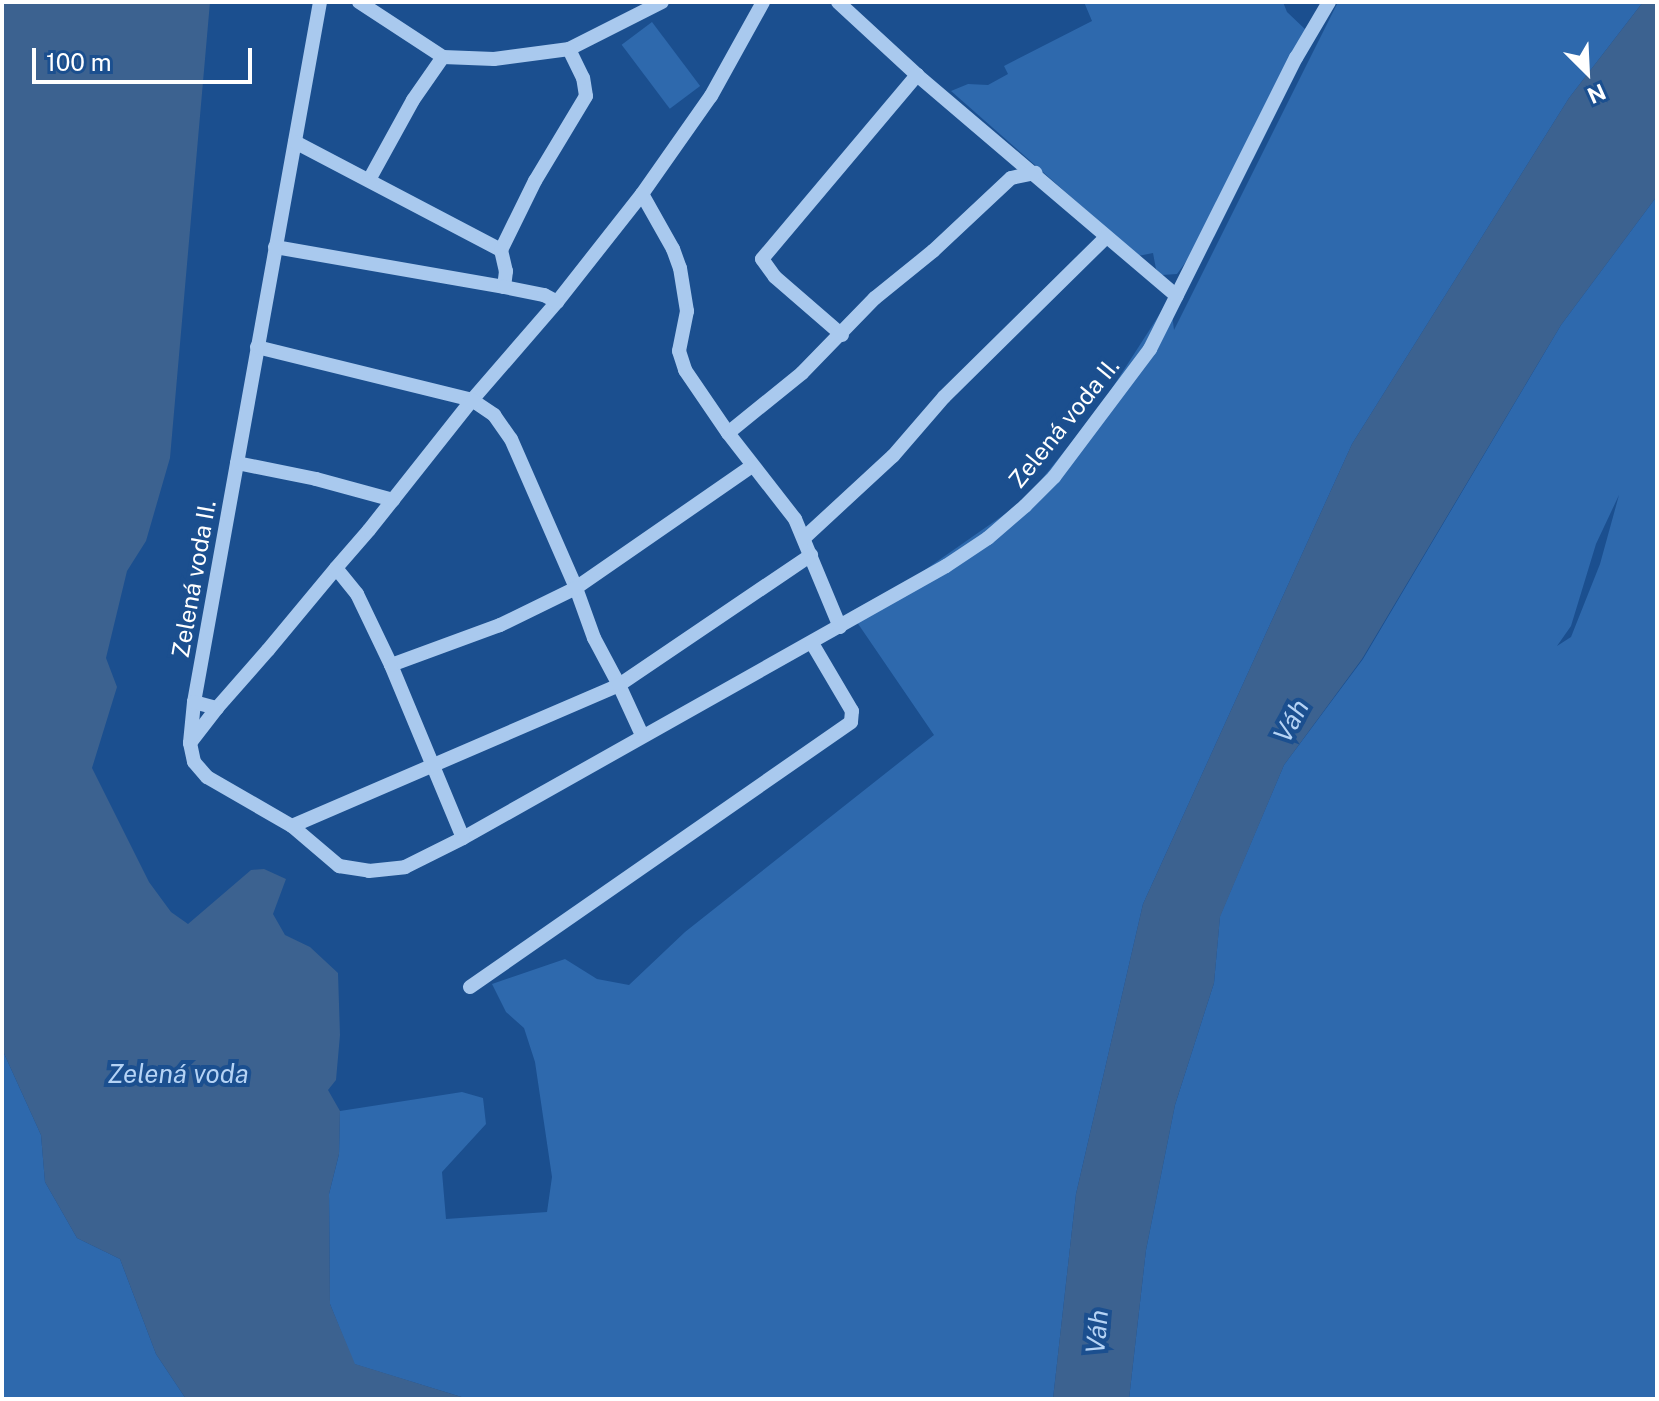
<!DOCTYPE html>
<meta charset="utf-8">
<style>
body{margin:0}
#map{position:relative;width:1659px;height:1401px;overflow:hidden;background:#1b4f8f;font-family:"Public Sans",sans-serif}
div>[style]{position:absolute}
.green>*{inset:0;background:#2e69ad;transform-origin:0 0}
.water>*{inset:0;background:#3c6290}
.minor>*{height:14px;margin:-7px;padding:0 7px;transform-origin:7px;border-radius:7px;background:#a9c9ee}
span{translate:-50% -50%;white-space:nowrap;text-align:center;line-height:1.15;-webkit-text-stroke:8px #1b4f8f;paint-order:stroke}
.street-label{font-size:24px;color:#fff}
.water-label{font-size:26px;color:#b5d3f5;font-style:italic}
.frame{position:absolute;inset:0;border:4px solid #fff;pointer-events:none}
.north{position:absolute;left:1547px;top:32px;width:80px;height:80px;-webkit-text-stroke:6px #1b4f8f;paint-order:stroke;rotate:156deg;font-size:22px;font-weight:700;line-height:32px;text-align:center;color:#fff}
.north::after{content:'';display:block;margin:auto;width:28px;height:36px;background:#fff;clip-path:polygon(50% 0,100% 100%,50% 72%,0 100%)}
.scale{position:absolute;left:32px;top:48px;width:220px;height:36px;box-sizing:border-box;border:4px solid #fff;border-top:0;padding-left:10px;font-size:24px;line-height:28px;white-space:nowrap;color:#fff;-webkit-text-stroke:6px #1b4f8f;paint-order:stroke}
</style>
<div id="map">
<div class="green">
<i style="clip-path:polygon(1084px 2px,1283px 2px,1287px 12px,1307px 31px,1196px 248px,1177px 274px,1162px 275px,1156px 269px,1153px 253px,1138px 256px,951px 91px,968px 84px,988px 85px,1008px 74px,1004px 66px,1092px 21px)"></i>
<i style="clip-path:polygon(1338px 2px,1643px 2px,1569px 98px,1352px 444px,1143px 904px,1076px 1194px,1053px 1399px,468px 1399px,354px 1364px,330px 1304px,329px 1194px,339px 1154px,340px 1111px,462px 1092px,483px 1098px,486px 1124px,442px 1172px,446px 1219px,547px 1212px,552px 1177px,535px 1062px,524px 1028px,506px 1012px,492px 984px,565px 959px,597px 979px,629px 985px,685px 932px,934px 735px,850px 612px,919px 574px,1025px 500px,1100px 407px,1170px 298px,1174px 330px)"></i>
<i style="left:652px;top:22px;width:80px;height:38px;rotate:53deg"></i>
<i style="clip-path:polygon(evenodd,1657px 196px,1657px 1399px,1129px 1399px,1146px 1250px,1175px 1105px,1214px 983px,1220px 916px,1284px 765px,1363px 659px,1561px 325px,1657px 196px,1619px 495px,1600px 564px,1571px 637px,1557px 646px,1571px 626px,1596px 544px,1619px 495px)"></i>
<i style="clip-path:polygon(2px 1049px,41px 1135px,45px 1182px,77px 1238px,120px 1259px,156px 1354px,186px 1399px,2px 1399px)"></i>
</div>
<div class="water">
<i style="clip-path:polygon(2px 2px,210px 2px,170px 458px,146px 541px,127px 571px,106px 658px,117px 687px,92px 768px,149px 882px,171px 912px,188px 924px,251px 870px,264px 869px,286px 879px,273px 914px,285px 935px,310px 947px,338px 973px,340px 1035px,336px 1080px,328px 1090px,340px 1111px,339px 1154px,329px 1194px,330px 1304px,355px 1364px,468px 1399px,186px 1399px,156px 1354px,120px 1259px,77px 1238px,45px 1182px,41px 1135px,2px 1049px)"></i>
<i style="clip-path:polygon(1643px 2px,1657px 2px,1657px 196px,1561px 325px,1362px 659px,1284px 765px,1220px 917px,1214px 983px,1175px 1105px,1146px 1250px,1129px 1399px,1053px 1399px,1076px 1194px,1143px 904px,1352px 444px,1569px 98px)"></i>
</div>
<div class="minor">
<i style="left:320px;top:2px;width:711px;rotate:100.2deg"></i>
<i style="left:194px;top:702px;width:41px;rotate:95.6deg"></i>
<i style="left:190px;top:743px;width:19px;rotate:78deg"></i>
<i style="left:194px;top:762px;width:20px;rotate:49deg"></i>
<i style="left:207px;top:777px;width:98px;rotate:30deg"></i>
<i style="left:292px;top:826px;width:62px;rotate:40.4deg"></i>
<i style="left:339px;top:866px;width:30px;rotate:9deg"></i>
<i style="left:369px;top:871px;width:36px;rotate:-6deg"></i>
<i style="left:405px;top:867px;width:65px;rotate:-26.6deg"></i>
<i style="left:463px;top:838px;width:554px;rotate:-29.39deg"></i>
<i style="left:946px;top:566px;width:50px;rotate:-33.7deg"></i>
<i style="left:988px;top:538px;width:49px;rotate:-40.9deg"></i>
<i style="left:1025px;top:506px;width:41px;rotate:-45deg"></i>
<i style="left:1054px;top:477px;width:160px;rotate:-53.1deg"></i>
<i style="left:1150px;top:349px;width:326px;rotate:-63.4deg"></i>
<i style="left:1296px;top:58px;width:65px;rotate:-59.5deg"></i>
<i style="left:359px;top:2px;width:100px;rotate:33.2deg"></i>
<i style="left:443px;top:57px;width:51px;rotate:2.2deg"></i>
<i style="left:494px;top:59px;width:76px;rotate:-7.6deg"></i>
<i style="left:569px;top:49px;width:104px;rotate:-26.8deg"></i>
<i style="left:838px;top:2px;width:108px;rotate:42.7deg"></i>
<i style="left:917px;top:75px;width:341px;rotate:40.4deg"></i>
<i style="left:295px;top:142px;width:233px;rotate:27.7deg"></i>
<i style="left:501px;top:250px;width:22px;rotate:77deg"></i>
<i style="left:506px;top:271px;width:16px;rotate:97deg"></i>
<i style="left:369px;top:180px;width:91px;rotate:-61.2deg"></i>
<i style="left:413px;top:100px;width:52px;rotate:-55.1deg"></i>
<i style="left:642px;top:194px;width:63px;rotate:60.6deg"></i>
<i style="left:673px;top:249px;width:20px;rotate:70deg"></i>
<i style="left:680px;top:268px;width:44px;rotate:80.8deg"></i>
<i style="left:687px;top:311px;width:41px;rotate:101.3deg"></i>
<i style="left:679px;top:351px;width:20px;rotate:72deg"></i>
<i style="left:685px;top:370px;width:76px;rotate:55.7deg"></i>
<i style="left:728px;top:433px;width:109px;rotate:52.1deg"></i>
<i style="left:795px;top:519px;width:117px;rotate:67.4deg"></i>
<i style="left:275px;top:247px;width:232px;rotate:9.9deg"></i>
<i style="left:504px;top:287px;width:41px;rotate:11.3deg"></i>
<i style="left:544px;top:295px;width:15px;rotate:28deg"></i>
<i style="left:501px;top:250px;width:77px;rotate:-63.8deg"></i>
<i style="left:535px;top:181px;width:99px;rotate:-59deg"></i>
<i style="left:586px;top:96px;width:18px;rotate:-99deg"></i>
<i style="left:583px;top:78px;width:32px;rotate:-116deg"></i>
<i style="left:842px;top:335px;width:89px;rotate:-139.1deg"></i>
<i style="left:775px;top:277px;width:22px;rotate:-126deg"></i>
<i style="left:762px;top:259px;width:241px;rotate:-49.9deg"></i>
<i style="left:257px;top:347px;width:221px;rotate:13.8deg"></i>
<i style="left:472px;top:400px;width:130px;rotate:-49.1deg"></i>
<i style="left:557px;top:302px;width:137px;rotate:-51.8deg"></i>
<i style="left:642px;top:194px;width:120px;rotate:-54.9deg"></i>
<i style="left:711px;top:96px;width:107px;rotate:-61deg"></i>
<i style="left:728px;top:433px;width:95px;rotate:-39deg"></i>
<i style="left:802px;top:373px;width:105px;rotate:-45.8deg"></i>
<i style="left:875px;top:298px;width:75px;rotate:-39deg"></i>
<i style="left:933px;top:251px;width:107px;rotate:-43.1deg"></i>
<i style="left:1011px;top:178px;width:25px;rotate:-12deg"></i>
<i style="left:237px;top:463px;width:81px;rotate:11.4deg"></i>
<i style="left:316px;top:479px;width:80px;rotate:15.3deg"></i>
<i style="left:752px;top:466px;width:214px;rotate:145.3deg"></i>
<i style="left:576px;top:588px;width:53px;rotate:70.2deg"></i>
<i style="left:594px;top:638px;width:53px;rotate:62deg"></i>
<i style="left:619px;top:685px;width:232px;rotate:-34.1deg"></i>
<i style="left:804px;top:538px;width:121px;rotate:-42.7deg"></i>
<i style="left:893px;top:456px;width:78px;rotate:-49.2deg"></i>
<i style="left:944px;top:397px;width:228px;rotate:-44.6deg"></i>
<i style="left:391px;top:665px;width:187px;rotate:67.4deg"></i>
<i style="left:194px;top:702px;width:24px;rotate:15deg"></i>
<i style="left:217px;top:708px;width:77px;rotate:-48.7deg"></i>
<i style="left:268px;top:650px;width:107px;rotate:-50.3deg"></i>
<i style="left:336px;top:568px;width:50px;rotate:-49deg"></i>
<i style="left:369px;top:530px;width:166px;rotate:-51.6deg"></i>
<i style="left:472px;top:400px;width:27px;rotate:34deg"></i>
<i style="left:494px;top:415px;width:29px;rotate:55deg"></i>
<i style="left:511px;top:439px;width:163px;rotate:66.4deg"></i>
<i style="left:576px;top:588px;width:85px;rotate:154deg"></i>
<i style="left:500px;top:625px;width:116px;rotate:159.8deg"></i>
<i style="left:391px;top:665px;width:79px;rotate:-115.6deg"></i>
<i style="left:357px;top:594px;width:33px;rotate:-129deg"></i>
<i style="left:190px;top:743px;width:44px;rotate:-52.4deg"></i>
<i style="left:292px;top:826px;width:356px;rotate:-23.3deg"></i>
<i style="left:619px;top:685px;width:55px;rotate:65.3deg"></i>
<i style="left:470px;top:987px;width:464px;rotate:-34.8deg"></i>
<i style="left:851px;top:722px;width:11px;rotate:-85deg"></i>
<i style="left:852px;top:711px;width:79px;rotate:-120.5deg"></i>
</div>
<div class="street-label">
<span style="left:1064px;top:423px;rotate:-51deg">Zelená voda II.</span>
<span style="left:194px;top:579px;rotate:-80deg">Zelená voda II.</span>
</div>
<div class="water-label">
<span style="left:1291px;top:721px;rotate:-61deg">Váh</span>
<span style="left:178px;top:1074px">Zelená voda</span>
<span style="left:1097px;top:1332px;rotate:-85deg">Váh</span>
</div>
<div class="frame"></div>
<div class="north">N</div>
<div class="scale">100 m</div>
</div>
